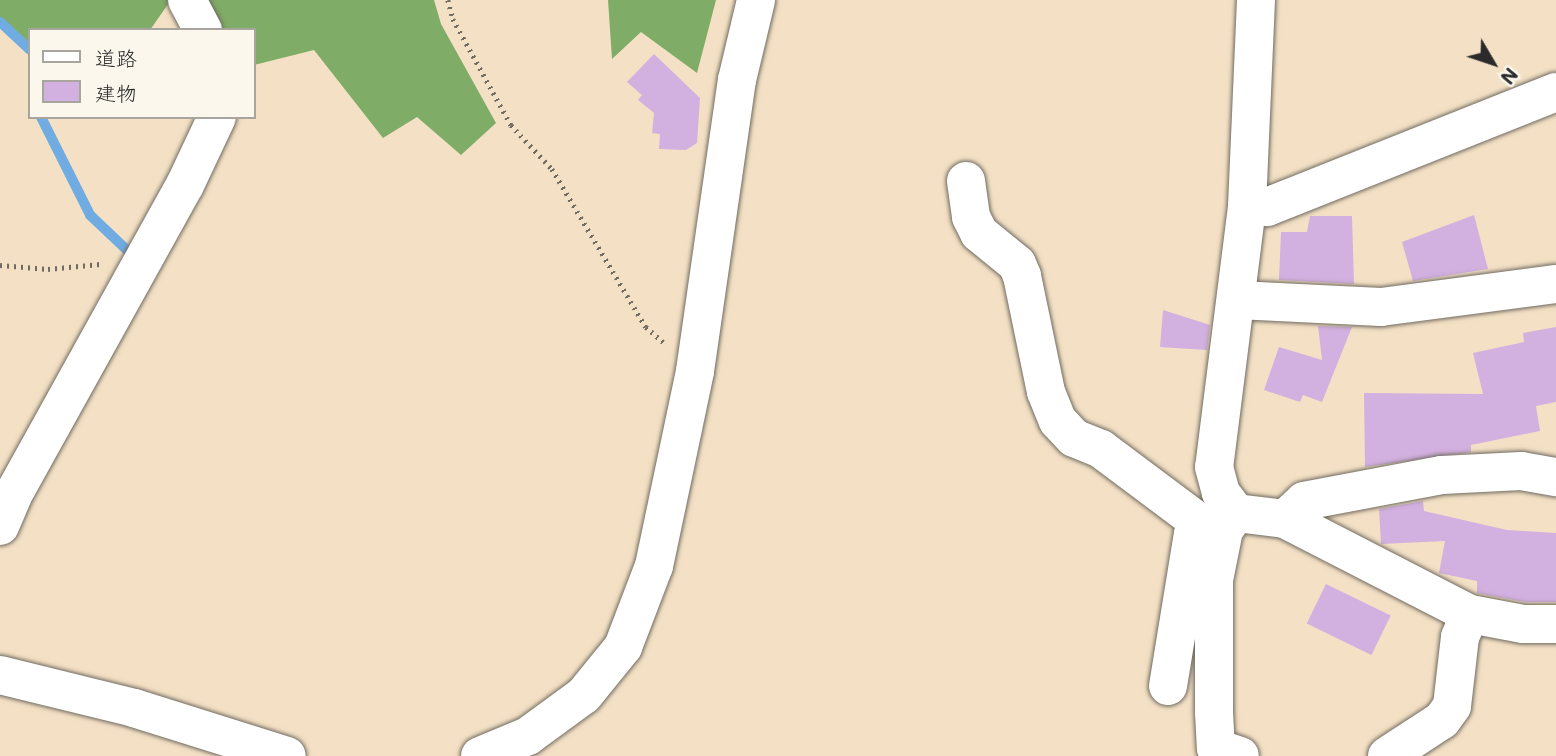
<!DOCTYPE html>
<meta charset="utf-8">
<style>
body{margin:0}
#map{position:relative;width:1556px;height:756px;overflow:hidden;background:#f4e1c5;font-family:Mali,"Klee One",sans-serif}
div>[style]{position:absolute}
.forest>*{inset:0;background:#7fac66}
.stream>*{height:10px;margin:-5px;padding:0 5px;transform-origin:5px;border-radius:5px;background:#70ace1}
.building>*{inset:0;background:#d2b0e0;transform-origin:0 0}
.path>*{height:4.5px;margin-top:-2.25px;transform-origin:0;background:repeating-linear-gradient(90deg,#716b61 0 2px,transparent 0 7px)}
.roads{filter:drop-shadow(0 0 2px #716b61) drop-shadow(0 0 2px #716b61)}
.minor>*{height:38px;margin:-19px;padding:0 19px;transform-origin:19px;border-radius:19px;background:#fff}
span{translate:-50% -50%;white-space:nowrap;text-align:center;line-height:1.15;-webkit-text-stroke:5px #fbf7ec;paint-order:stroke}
.legend{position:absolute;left:28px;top:28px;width:228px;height:91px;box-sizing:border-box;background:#fbf7ec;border:2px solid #a8a59f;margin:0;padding:9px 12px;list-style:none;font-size:21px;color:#2b2b2b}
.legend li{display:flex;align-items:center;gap:14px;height:35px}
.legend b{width:35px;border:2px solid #a8a59f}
.north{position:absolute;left:1458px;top:28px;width:70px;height:70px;-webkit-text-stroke:5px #fbf7ec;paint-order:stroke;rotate:129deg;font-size:19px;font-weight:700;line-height:28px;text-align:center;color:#2b2b2b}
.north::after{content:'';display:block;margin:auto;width:24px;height:32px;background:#2b2b2b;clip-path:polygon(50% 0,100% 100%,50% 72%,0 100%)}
</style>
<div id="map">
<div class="forest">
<i style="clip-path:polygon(0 0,171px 0,150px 30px,30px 30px,30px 46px,0 26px)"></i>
<i style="clip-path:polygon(199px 0,434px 0,441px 24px,496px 123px,461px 155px,417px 117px,383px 138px,314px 50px,254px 65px,254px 30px,216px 30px)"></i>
<i style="clip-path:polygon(608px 0,716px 0,697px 73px,641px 32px,612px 59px)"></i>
</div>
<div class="stream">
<i style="left:0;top:22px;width:41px;rotate:43deg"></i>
<i style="left:41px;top:117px;width:110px;rotate:63.4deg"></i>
<i style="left:90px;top:215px;width:51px;rotate:43.4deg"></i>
</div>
<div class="building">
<i style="clip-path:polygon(654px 54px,700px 98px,697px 143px,686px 150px,659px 149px,660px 134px,652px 133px,654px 113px,638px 100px,642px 95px,627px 82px)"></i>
<i style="clip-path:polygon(1474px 215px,1488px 269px,1413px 281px,1402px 242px)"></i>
<i style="clip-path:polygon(1310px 216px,1352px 216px,1354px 284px,1279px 280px,1281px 232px,1307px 232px)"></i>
<i style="clip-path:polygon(1163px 310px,1210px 325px,1207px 350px,1160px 347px)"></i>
<i style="clip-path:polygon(1318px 326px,1352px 327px,1322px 402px,1303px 395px,1300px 402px,1264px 390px,1279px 347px,1322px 360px)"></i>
<i style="clip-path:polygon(1556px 327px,1556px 402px,1536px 406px,1540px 431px,1471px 445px,1471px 452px,1365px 467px,1364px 393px,1483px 394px,1473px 353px,1524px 342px,1523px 333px)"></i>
<i style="clip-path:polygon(1423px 501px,1424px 511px,1507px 530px,1556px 533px,1556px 602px,1525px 602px,1477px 593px,1477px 581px,1439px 573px,1445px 541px,1381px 544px,1379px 509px)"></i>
<i style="left:1326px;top:584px;width:72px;height:44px;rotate:26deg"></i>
</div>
<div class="path">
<i style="left:448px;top:0;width:20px;rotate:75deg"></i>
<i style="left:453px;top:19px;width:121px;rotate:61.3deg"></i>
<i style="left:511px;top:125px;width:60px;rotate:47deg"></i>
<i style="left:552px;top:169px;width:184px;rotate:59.3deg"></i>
<i style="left:646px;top:327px;width:23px;rotate:41deg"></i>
<i style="left:0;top:265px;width:48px;rotate:4.8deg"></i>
<i style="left:48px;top:269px;width:52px;rotate:-5.5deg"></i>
</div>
<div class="roads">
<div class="minor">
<i style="left:187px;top:0;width:34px;rotate:62deg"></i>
<i style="left:1256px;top:0;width:207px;rotate:92.5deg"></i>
<i style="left:1247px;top:207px;width:262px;rotate:97.2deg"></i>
<i style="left:1214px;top:467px;width:27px;rotate:75deg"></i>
<i style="left:1221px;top:493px;width:25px;rotate:53deg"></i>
<i style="left:1236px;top:513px;width:49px;rotate:7deg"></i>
<i style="left:1285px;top:519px;width:208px;rotate:27.2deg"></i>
<i style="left:1470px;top:614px;width:54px;rotate:10.7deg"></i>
<i style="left:1523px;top:624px;width:33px"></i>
<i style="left:966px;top:181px;width:36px;rotate:82deg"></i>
<i style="left:971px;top:217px;width:18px;rotate:63deg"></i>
<i style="left:979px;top:233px;width:49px;rotate:39.2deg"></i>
<i style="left:1017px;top:264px;width:13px;rotate:67deg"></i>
<i style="left:1022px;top:276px;width:118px;rotate:78.3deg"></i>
<i style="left:1046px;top:392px;width:31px;rotate:68deg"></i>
<i style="left:1058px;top:421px;width:23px;rotate:47deg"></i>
<i style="left:1074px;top:438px;width:29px;rotate:22deg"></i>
<i style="left:1101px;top:449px;width:129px;rotate:36.8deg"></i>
<i style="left:1247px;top:207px;width:20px"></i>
<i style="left:1267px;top:207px;width:311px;rotate:-21.7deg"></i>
<i style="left:1237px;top:300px;width:144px;rotate:2.8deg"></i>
<i style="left:1381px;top:307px;width:177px;rotate:-7.5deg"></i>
<i style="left:1236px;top:513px;width:21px;rotate:125deg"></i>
<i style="left:1224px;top:530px;width:51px;rotate:101.3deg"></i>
<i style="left:1214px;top:580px;width:132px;rotate:90deg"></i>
<i style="left:1214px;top:712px;width:36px;rotate:87deg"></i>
<i style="left:1216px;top:748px;width:25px;rotate:18deg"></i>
<i style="left:1285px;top:519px;width:26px;rotate:-43deg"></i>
<i style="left:1304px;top:501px;width:140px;rotate:-10.7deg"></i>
<i style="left:1442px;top:475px;width:79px;rotate:-2.9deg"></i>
<i style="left:1521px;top:471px;width:36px;rotate:10deg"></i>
<i style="left:0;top:526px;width:34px;rotate:-67deg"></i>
<i style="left:13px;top:495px;width:355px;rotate:-61deg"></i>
<i style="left:185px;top:185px;width:75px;rotate:-64.8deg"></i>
<i style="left:0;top:675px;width:138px;rotate:13.8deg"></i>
<i style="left:134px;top:708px;width:160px;rotate:17.4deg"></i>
<i style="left:1168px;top:686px;width:154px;rotate:-80.7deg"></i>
<i style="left:1193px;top:534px;width:14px;rotate:-36deg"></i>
<i style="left:1204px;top:526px;width:20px;rotate:11deg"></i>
<i style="left:480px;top:756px;width:52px;rotate:-22.6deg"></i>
<i style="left:528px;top:736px;width:69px;rotate:-36.2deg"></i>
<i style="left:584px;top:695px;width:62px;rotate:-50.9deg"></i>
<i style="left:623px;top:647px;width:87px;rotate:-69.1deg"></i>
<i style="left:654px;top:566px;width:199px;rotate:-78.1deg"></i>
<i style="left:695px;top:371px;width:294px;rotate:-81.8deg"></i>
<i style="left:737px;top:80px;width:82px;rotate:-76.6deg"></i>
<i style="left:1387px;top:756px;width:66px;rotate:-33.2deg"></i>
<i style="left:1442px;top:720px;width:17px;rotate:-54deg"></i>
<i style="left:1452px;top:706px;width:69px;rotate:-83.4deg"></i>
<i style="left:1460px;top:637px;width:25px;rotate:-67deg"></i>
</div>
</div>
<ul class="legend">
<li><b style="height:9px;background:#fff"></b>道路</li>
<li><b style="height:19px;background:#d2b0e0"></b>建物</li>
</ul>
<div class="north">N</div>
</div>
